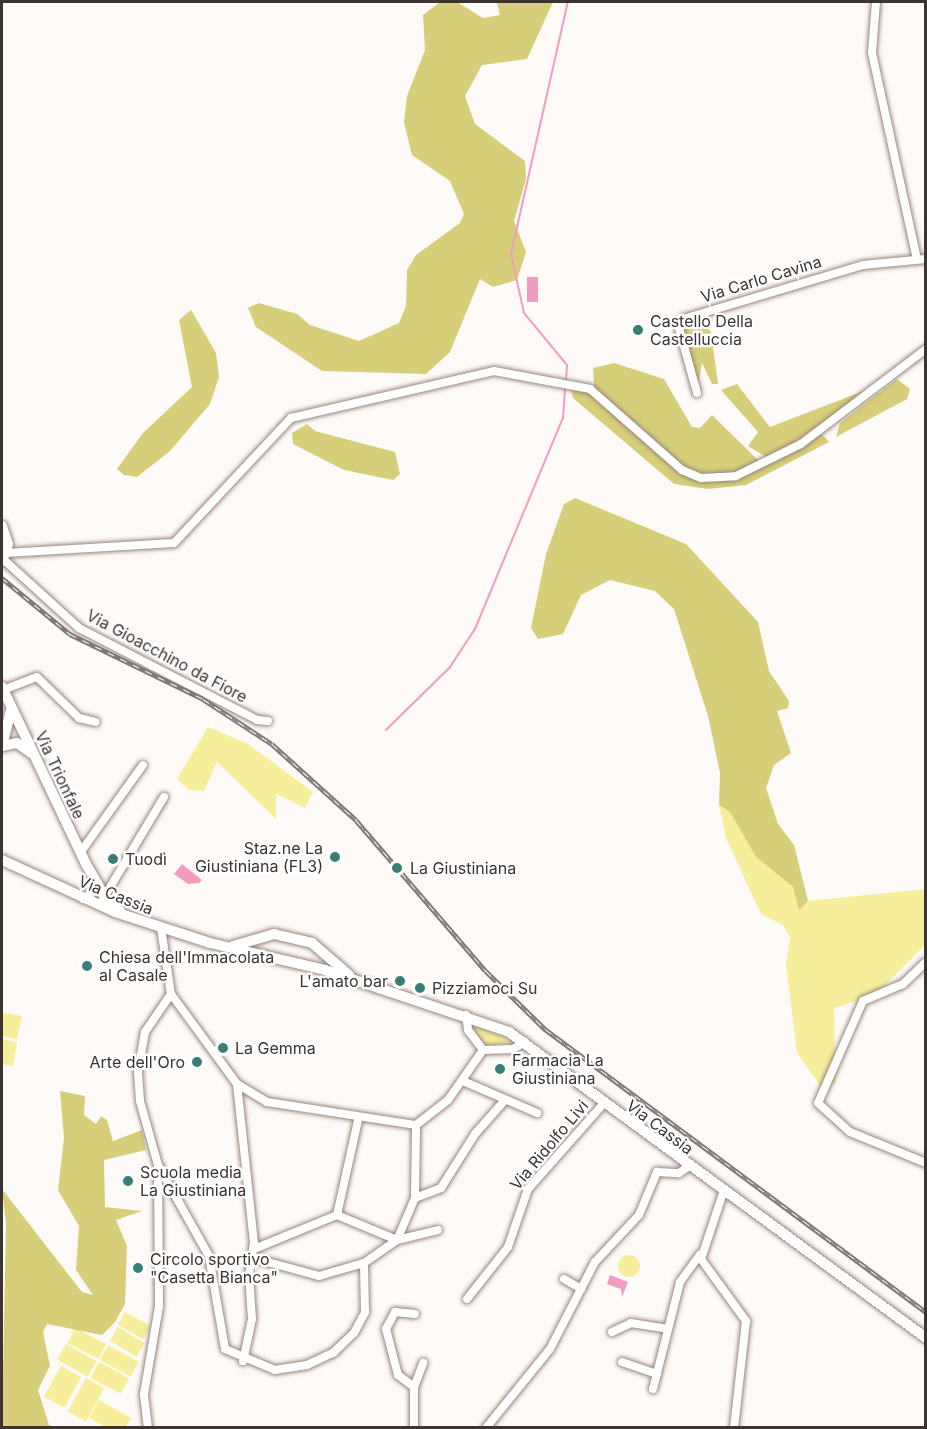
<!DOCTYPE html>
<meta charset="utf-8">
<style>
body{margin:0}
#map{position:relative;width:927px;height:1429px;overflow:hidden;background:#fefaf8;font-family:Inter,sans-serif}
div>[style]{position:absolute}
.green>*{inset:0;background:#f7ee9c;transform-origin:0 0}
.round{border-radius:50%}
.forest>*{inset:0;background:#d7ce7a}
.water>*{inset:0;background:#f09dbf;transform-origin:0 0}
.stream>*{height:2px;margin:-1px;padding:0 1px;transform-origin:1px;border-radius:1px;background:#f09dbf}
.roads{filter:drop-shadow(0 0 2px #97867d) drop-shadow(0 0 2px #97867d)}
.minor>*{height:8px;margin:-4px;padding:0 4px;transform-origin:4px;border-radius:4px;background:#fff}
.major>*{height:10px;margin:-5px;padding:0 5px;transform-origin:5px;border-radius:5px;background:#fff}
.rail>*{height:4.5px;margin-top:-2.25px;transform-origin:0;background:repeating-linear-gradient(90deg,#fff 0 7px,#7f7a77 0 14px);box-sizing:border-box;border-block:2px solid #7f7a77}
.dots>*{width:16px;height:16px;translate:-50% -50%;box-sizing:border-box;border:3px solid #fff;border-radius:50%}
span{translate:-50% -50%;white-space:nowrap;text-align:center;line-height:1.15;-webkit-text-stroke:4.5px #fff;paint-order:stroke}
.street-label{font-size:16px;color:#3b3431}
.poi-label{font-size:16px;color:#3b3431}
.left{translate:0 -50%;text-align:left}
.right{translate:-100% -50%;text-align:right}
.frame{position:absolute;inset:0;border:3px solid #3b3431;pointer-events:none}
</style>
<div id="map">
<div class="green">
<i style="clip-path:polygon(208px 727px,248px 744px,313px 792px,305px 808px,276px 794px,276px 819px,217px 762px,204px 791px,189px 790px,177px 779px)"></i>
<i style="clip-path:polygon(719px 805px,730px 812px,756px 857px,793px 887px,799px 910px,808px 901px,925px 889px,925px 945px,875px 995px,834px 1008px,836px 1082px,829px 1088px,822px 1088px,797px 1053px,786px 965px,790px 937px,783px 925px,761px 914px,726px 838px)"></i>
<i style="clip-path:polygon(2px 1012px,22px 1016px,17px 1039px,2px 1036px)"></i>
<i style="clip-path:polygon(476px 1025px,505px 1038px,511px 1043px,486px 1045px,473px 1030px)"></i>
<i style="clip-path:polygon(2px 1039px,17px 1042px,13px 1066px,2px 1064px)"></i>
<i class="round" style="left:618px;top:1255px;width:22px;height:22px"></i>
<i style="left:125px;top:1312px;width:29px;height:15px;rotate:29deg"></i>
<i style="left:118px;top:1327px;width:31px;height:16px;rotate:31deg"></i>
<i style="left:75px;top:1328px;width:35px;height:17px;rotate:27deg"></i>
<i style="left:66px;top:1344px;width:35px;height:18px;rotate:29deg"></i>
<i style="left:108px;top:1345px;width:35px;height:17px;rotate:29deg"></i>
<i style="left:99px;top:1362px;width:34px;height:18px;rotate:28deg"></i>
<i style="left:61px;top:1366px;width:23px;height:35px;rotate:29deg"></i>
<i style="left:86px;top:1378px;width:21px;height:38px;rotate:29deg"></i>
<i style="clip-path:polygon(99px 1400px,131px 1418px,126px 1427px,106px 1427px,89px 1418px)"></i>
</div>
<div class="forest">
<i style="clip-path:polygon(440px 2px,457px 2px,483px 18px,500px 15px,497px 2px,553px 2px,527px 59px,482px 65px,465px 96px,475px 124px,525px 161px,526px 179px,514px 221px,526px 252px,517px 280px,493px 287px,480px 279px,450px 352px,426px 374px,322px 371px,256px 327px,248px 308px,259px 303px,297px 314px,310px 325px,359px 341px,399px 323px,406px 306px,407px 270px,416px 255px,460px 223px,464px 214px,450px 181px,412px 155px,404px 123px,407px 96px,425px 50px,423px 15px)"></i>
<i style="clip-path:polygon(191px 310px,216px 353px,219px 377px,210px 404px,170px 451px,137px 477px,124px 475px,117px 469px,143px 433px,192px 387px,179px 320px)"></i>
<i style="clip-path:polygon(699px 318px,711px 332px,718px 384px,712px 384px,702px 363px,699px 381px,696px 378px,683px 329px)"></i>
<i style="clip-path:polygon(614px 363px,664px 379px,692px 427px,700px 428px,712px 415px,761px 463px,822px 434px,829px 442px,746px 485px,708px 489px,674px 484px,573px 398px,571px 390px,594px 388px,593px 368px)"></i>
<i style="clip-path:polygon(897px 379px,910px 389px,907px 399px,836px 437px,840px 423px)"></i>
<i style="clip-path:polygon(737px 384px,770px 427px,866px 390px,808px 436px,766px 457px,748px 446px,758px 432px,721px 390px)"></i>
<i style="clip-path:polygon(307px 424px,315px 431px,395px 452px,400px 474px,393px 480px,344px 470px,293px 444px,292px 433px)"></i>
<i style="clip-path:polygon(575px 498px,686px 544px,758px 622px,769px 671px,789px 701px,788px 708px,777px 711px,791px 753px,774px 765px,766px 788px,778px 824px,794px 845px,808px 901px,799px 910px,793px 887px,756px 857px,730px 812px,719px 805px,720px 773px,708px 716px,674px 609px,655px 591px,610px 580px,581px 595px,563px 634px,538px 639px,531px 628px,546px 554px,564px 504px)"></i>
<i style="clip-path:polygon(60px 1091px,85px 1096px,84px 1115px,96px 1124px,101px 1116px,107px 1120px,113px 1141px,142px 1130px,146px 1150px,104px 1160px,105px 1207px,142px 1211px,116px 1220px,127px 1246px,125px 1304px,115px 1322px,102px 1335px,47px 1324px,43px 1332px,50px 1366px,38px 1390px,49px 1425px,55px 1427px,2px 1427px,6px 1223px,2px 1189px,82px 1292px,93px 1295px,76px 1270px,79px 1226px,58px 1190px,64px 1138px)"></i>
</div>
<div class="water">
<i style="left:527px;top:277px;width:11px;height:25px"></i>
<i style="clip-path:polygon(182px 864px,202px 880px,199px 883px,188px 884px,174px 874px)"></i>
<i style="clip-path:polygon(610px 1275px,628px 1282px,622px 1297px,621px 1289px,607px 1284px)"></i>
</div>
<div class="stream">
<i style="left:566px;top:380px;width:15px;rotate:-86deg"></i>
<i style="left:567px;top:365px;width:67px;rotate:-129.6deg"></i>
<i style="left:524px;top:313px;width:60px;rotate:-102.4deg"></i>
<i style="left:511px;top:254px;width:258px;rotate:-77.3deg"></i>
<i style="left:386px;top:730px;width:90px;rotate:-44.5deg"></i>
<i style="left:450px;top:667px;width:45px;rotate:-56.7deg"></i>
<i style="left:475px;top:629px;width:229px;rotate:-67.4deg"></i>
<i style="left:563px;top:418px;width:30px;rotate:-86deg"></i>
</div>
<div class="roads">
<div class="minor">
<i style="left:876px;top:2px;width:51px;rotate:94.5deg"></i>
<i style="left:872px;top:53px;width:211px;rotate:77.7deg"></i>
<i style="left:697px;top:393px;width:67px;rotate:-105.5deg"></i>
<i style="left:679px;top:328px;width:10px;rotate:-66deg"></i>
<i style="left:683px;top:319px;width:188px;rotate:-16.7deg"></i>
<i style="left:863px;top:265px;width:63px;rotate:-5.4deg"></i>
<i style="left:6px;top:553px;width:168px;rotate:-3.4deg"></i>
<i style="left:174px;top:543px;width:171px;rotate:-46.9deg"></i>
<i style="left:291px;top:418px;width:208px;rotate:-13deg"></i>
<i style="left:494px;top:371px;width:98px;rotate:10.6deg"></i>
<i style="left:590px;top:389px;width:123px;rotate:41.4deg"></i>
<i style="left:682px;top:470px;width:21px;rotate:23deg"></i>
<i style="left:701px;top:478px;width:35px;rotate:-3deg"></i>
<i style="left:736px;top:476px;width:72px;rotate:-26.2deg"></i>
<i style="left:801px;top:444px;width:157px;rotate:-37.2deg"></i>
<i style="left:3px;top:559px;width:103px;rotate:42.2deg"></i>
<i style="left:79px;top:628px;width:200px;rotate:27.3deg"></i>
<i style="left:257px;top:720px;width:11px;rotate:5deg"></i>
<i style="left:3px;top:690px;width:36px;rotate:-21deg"></i>
<i style="left:37px;top:677px;width:59px;rotate:44.3deg"></i>
<i style="left:79px;top:718px;width:17px;rotate:13deg"></i>
<i style="left:80px;top:853px;width:108px;rotate:-54.4deg"></i>
<i style="left:83px;top:899px;width:11px;rotate:-34deg"></i>
<i style="left:92px;top:893px;width:15px;rotate:-86deg"></i>
<i style="left:103px;top:899px;width:119px;rotate:-59.1deg"></i>
<i style="left:161px;top:928px;width:67px;rotate:81.4deg"></i>
<i style="left:171px;top:994px;width:112px;rotate:53.7deg"></i>
<i style="left:237px;top:1084px;width:35px;rotate:31deg"></i>
<i style="left:267px;top:1102px;width:151px;rotate:8.8deg"></i>
<i style="left:416px;top:1125px;width:41px;rotate:-38deg"></i>
<i style="left:448px;top:1100px;width:61px;rotate:-55deg"></i>
<i style="left:926px;top:962px;width:32px;rotate:136deg"></i>
<i style="left:903px;top:984px;width:43px;rotate:157deg"></i>
<i style="left:863px;top:1001px;width:111px;rotate:113.8deg"></i>
<i style="left:818px;top:1103px;width:43px;rotate:42.2deg"></i>
<i style="left:850px;top:1132px;width:82px;rotate:22.2deg"></i>
<i style="left:171px;top:994px;width:46px;rotate:124.4deg"></i>
<i style="left:145px;top:1032px;width:41px;rotate:99.9deg"></i>
<i style="left:138px;top:1072px;width:29px;rotate:86deg"></i>
<i style="left:140px;top:1101px;width:66px;rotate:74.3deg"></i>
<i style="left:158px;top:1165px;width:104px;rotate:60.7deg"></i>
<i style="left:209px;top:1256px;width:94px;rotate:80.2deg"></i>
<i style="left:225px;top:1349px;width:54px;rotate:22.8deg"></i>
<i style="left:275px;top:1370px;width:32px;rotate:-9deg"></i>
<i style="left:307px;top:1365px;width:29px;rotate:-25deg"></i>
<i style="left:333px;top:1353px;width:29px;rotate:-44deg"></i>
<i style="left:354px;top:1333px;width:24px;rotate:-62deg"></i>
<i style="left:365px;top:1312px;width:49px;rotate:-91.2deg"></i>
<i style="left:466px;top:1015px;width:15px;rotate:82deg"></i>
<i style="left:468px;top:1030px;width:25px;rotate:53deg"></i>
<i style="left:483px;top:1050px;width:30px;rotate:-2deg"></i>
<i style="left:513px;top:1049px;width:14px;rotate:-30deg"></i>
<i style="left:463px;top:1081px;width:81px;rotate:23.4deg"></i>
<i style="left:237px;top:1084px;width:160px;rotate:83.9deg"></i>
<i style="left:254px;top:1243px;width:31px;rotate:99deg"></i>
<i style="left:249px;top:1274px;width:45px;rotate:86.2deg"></i>
<i style="left:252px;top:1319px;width:43px;rotate:102.1deg"></i>
<i style="left:723px;top:1193px;width:70px;rotate:108.4deg"></i>
<i style="left:701px;top:1259px;width:77px;rotate:54deg"></i>
<i style="left:746px;top:1321px;width:108px;rotate:96.4deg"></i>
<i style="left:415px;top:1198px;width:28px;rotate:-21deg"></i>
<i style="left:441px;top:1188px;width:64px;rotate:-57.8deg"></i>
<i style="left:475px;top:1134px;width:45px;rotate:-48.6deg"></i>
<i style="left:337px;top:1215px;width:97px;rotate:-77.5deg"></i>
<i style="left:397px;top:1240px;width:46px;rotate:-66.8deg"></i>
<i style="left:415px;top:1198px;width:73px;rotate:-89.2deg"></i>
<i style="left:254px;top:1249px;width:90px;rotate:-22.3deg"></i>
<i style="left:337px;top:1215px;width:65px;rotate:22.6deg"></i>
<i style="left:253px;top:1258px;width:68px;rotate:15.3deg"></i>
<i style="left:319px;top:1276px;width:47px;rotate:-16.1deg"></i>
<i style="left:364px;top:1263px;width:40px;rotate:-34.9deg"></i>
<i style="left:397px;top:1240px;width:42px;rotate:-13.7deg"></i>
<i style="left:564px;top:1279px;width:20px;rotate:30deg"></i>
<i style="left:467px;top:1299px;width:66px;rotate:-51.7deg"></i>
<i style="left:508px;top:1247px;width:61px;rotate:-71deg"></i>
<i style="left:528px;top:1189px;width:115px;rotate:-48.5deg"></i>
<i style="left:612px;top:1332px;width:21px;rotate:-25deg"></i>
<i style="left:631px;top:1323px;width:36px;rotate:9deg"></i>
<i style="left:622px;top:1362px;width:37px;rotate:19deg"></i>
<i style="left:414px;top:1387px;width:26px;rotate:-69deg"></i>
<i style="left:653px;top:1389px;width:110px;rotate:-75.8deg"></i>
<i style="left:680px;top:1282px;width:34px;rotate:-54deg"></i>
<i style="left:148px;top:1428px;width:34px;rotate:-97deg"></i>
<i style="left:144px;top:1394px;width:89px;rotate:-80.3deg"></i>
<i style="left:159px;top:1306px;width:141px;rotate:-90.4deg"></i>
<i style="left:414px;top:1428px;width:41px;rotate:-90deg"></i>
<i style="left:414px;top:1387px;width:20px;rotate:-143deg"></i>
<i style="left:398px;top:1375px;width:48px;rotate:-104.6deg"></i>
<i style="left:386px;top:1329px;width:19px;rotate:-62deg"></i>
<i style="left:395px;top:1312px;width:20px;rotate:6deg"></i>
<i style="left:486px;top:1428px;width:102px;rotate:-51deg"></i>
<i style="left:550px;top:1349px;width:98px;rotate:-62.7deg"></i>
<i style="left:595px;top:1262px;width:64px;rotate:-46.9deg"></i>
<i style="left:639px;top:1215px;width:47px;rotate:-67.3deg"></i>
<i style="left:657px;top:1172px;width:22px;rotate:3deg"></i>
<i style="left:679px;top:1173px;width:11px;rotate:-34deg"></i>
</div>
<div class="major">
<i style="left:2px;top:526px;width:19px;rotate:72deg"></i>
<i style="left:8px;top:544px;width:18px;rotate:109deg"></i>
<i style="left:2px;top:687px;width:196px;rotate:64.6deg"></i>
<i style="left:86px;top:864px;width:38px;rotate:60deg"></i>
<i style="left:105px;top:897px;width:21px;rotate:43deg"></i>
<i style="left:2px;top:746px;width:37px;rotate:-76deg"></i>
<i style="left:2px;top:746px;width:15px;rotate:-11deg"></i>
<i style="left:17px;top:743px;width:19px;rotate:35deg"></i>
<i style="left:2px;top:860px;width:124px;rotate:24.7deg"></i>
<i style="left:115px;top:912px;width:100px;rotate:18.1deg"></i>
<i style="left:210px;top:943px;width:118px;rotate:13.2deg"></i>
<i style="left:325px;top:970px;width:194px;rotate:18.6deg"></i>
<i style="left:509px;top:1032px;width:517px;rotate:36.27deg"></i>
<i style="left:233px;top:946px;width:43px;rotate:-16.3deg"></i>
<i style="left:274px;top:934px;width:39px;rotate:13deg"></i>
<i style="left:312px;top:943px;width:49px;rotate:40.9deg"></i>
</div>
</div>
<div class="rail">
<i style="left:2px;top:578px;width:88px;rotate:39.5deg"></i>
<i style="left:70px;top:634px;width:148px;rotate:26deg"></i>
<i style="left:203px;top:699px;width:82px;rotate:33.1deg"></i>
<i style="left:272px;top:744px;width:113px;rotate:42.1deg"></i>
<i style="left:356px;top:820px;width:199px;rotate:49.3deg"></i>
<i style="left:486px;top:971px;width:83px;rotate:44.5deg"></i>
<i style="left:545px;top:1029px;width:475px;rotate:36.6deg"></i>
</div>
<div class="dots">
<i style="left:638px;top:330px;background:#397f76"></i>
<i style="left:335px;top:857px;background:#397f76"></i>
<i style="left:113px;top:859px;background:#397f76"></i>
<i style="left:397px;top:868px;background:#397f76"></i>
<i style="left:87px;top:966px;background:#397f76"></i>
<i style="left:400px;top:981px;background:#397f76"></i>
<i style="left:420px;top:988px;background:#397f76"></i>
<i style="left:223px;top:1048px;background:#397f76"></i>
<i style="left:197px;top:1062px;background:#397f76"></i>
<i style="left:500px;top:1069px;background:#397f76"></i>
<i style="left:128px;top:1181px;background:#397f76"></i>
<i style="left:138px;top:1268px;background:#397f76"></i>
</div>
<div class="street-label">
<span style="left:761px;top:279px;rotate:-17deg">Via Carlo Cavina</span>
<span style="left:167px;top:656px;rotate:28deg">Via Gioacchino da Fiore</span>
<span style="left:60px;top:775px;rotate:65deg">Via Trionfale</span>
<span style="left:116px;top:895px;rotate:22deg">Via Cassia</span>
<span style="left:660px;top:1127px;rotate:37deg">Via Cassia</span>
<span style="left:549px;top:1145px;rotate:-50deg">Via Ridolfo Livi</span>
</div>
<div class="poi-label">
<span class="left" style="left:650px;top:330px">Castello Della<br>Castelluccia</span>
<span class="right" style="left:323px;top:857px">Staz.ne La<br>Giustiniana (FL3)</span>
<span class="left" style="left:125px;top:859px">Tuodì</span>
<span class="left" style="left:410px;top:868px">La Giustiniana</span>
<span class="left" style="left:99px;top:966px">Chiesa dell'Immacolata<br>al Casale</span>
<span class="right" style="left:388px;top:981px">L'amato bar</span>
<span class="left" style="left:432px;top:988px">Pizziamoci Su</span>
<span class="left" style="left:235px;top:1048px">La Gemma</span>
<span class="left" style="left:512px;top:1069px">Farmacia La<br>Giustiniana</span>
<span class="right" style="left:185px;top:1062px">Arte dell'Oro</span>
<span class="left" style="left:140px;top:1181px">Scuola media<br>La Giustiniana</span>
<span class="left" style="left:150px;top:1268px">Circolo sportivo<br>"Casetta Bianca"</span>
</div>
<div class="frame"></div>
</div>
